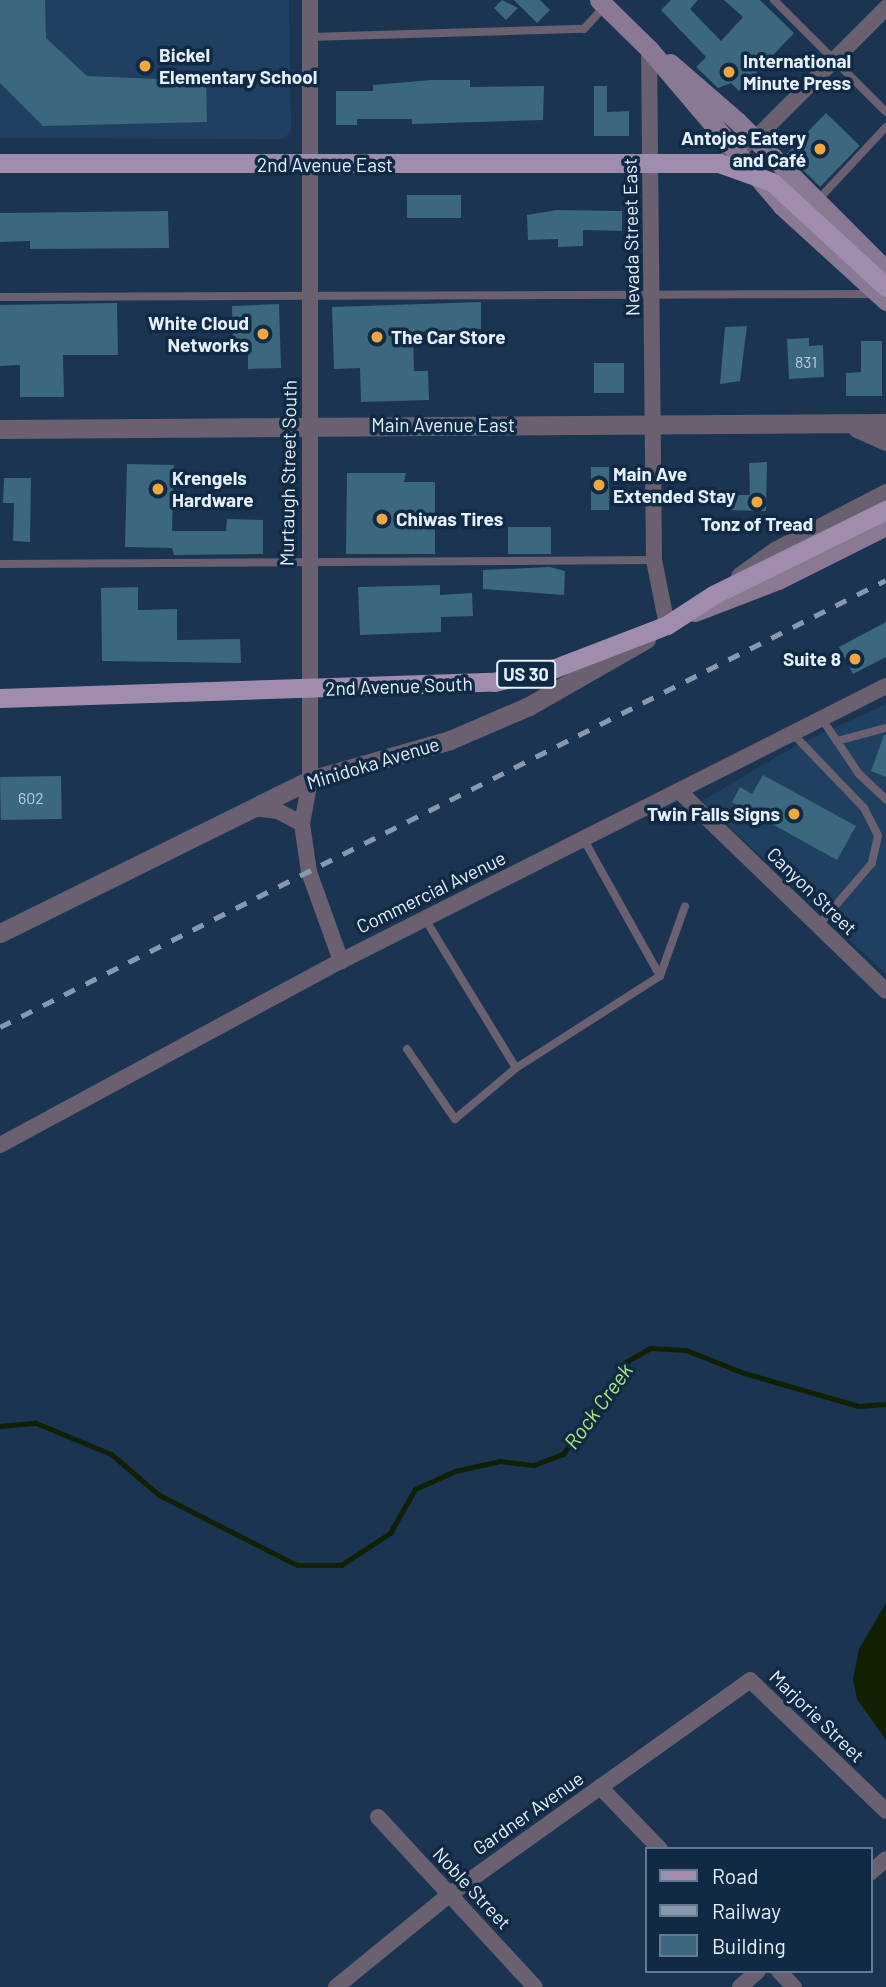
<!DOCTYPE html>
<meta charset="utf-8">
<style>
body{margin:0}
#map{position:relative;width:886px;height:1987px;overflow:hidden;background:#1a3452;font-family:Barlow,sans-serif}
div>[style]{position:absolute}
.built>*{inset:0;background:#204061}
.water>*{inset:0;background:#112003}
.stream>*{height:5px;margin:-2.5px;padding:0 2.5px;transform-origin:2.5px;border-radius:2.5px;background:#112003}
.building>*{inset:0;background:#3b677f;transform-origin:0 0}
.service>*{height:8px;margin:-4px;padding:0 4px;transform-origin:4px;border-radius:4px;background:#6a6070}
.minor>*{height:16px;margin:-8px;padding:0 8px;transform-origin:8px;border-radius:8px;background:#6a6070}
.tertiary>*{height:19px;margin:-9.5px;padding:0 9.5px;transform-origin:9.5px;border-radius:9.5px;background:#6a6070}
.secondary>*{height:19px;margin:-9.5px;padding:0 9.5px;transform-origin:9.5px;border-radius:9.5px;background:#897992}
.primary>*{height:19px;margin:-9.5px;padding:0 9.5px;transform-origin:9.5px;border-radius:9.5px;background:#a08cad}
.rail>*{height:5px;margin-top:-2.5px;transform-origin:0;background:repeating-linear-gradient(90deg,#8899ad 0 12px,transparent 0 24px)}
.dots>*{width:19px;height:19px;translate:-50% -50%;box-sizing:border-box;border:4px solid #102a46;border-radius:50%}
span{translate:-50% -50%;white-space:nowrap;text-align:center;line-height:1.15;-webkit-text-stroke:7px #102a46;paint-order:stroke}
.number-label{font-size:16px;color:#bbcedc}
.number-label span{-webkit-text-stroke-width:0}
.shield-label span{padding:2px 5px;background:#102a46;border:2px solid;border-radius:5px;-webkit-text-stroke-width:0}
.shield-label{font-size:18px;color:#e6f0fb;font-weight:700}
.poi-label{font-size:19px;color:#e6f0fb;font-weight:700}
.left{translate:0 -50%;text-align:left}
.right{translate:-100% -50%;text-align:right}
.street-label{font-size:19px;color:#e6f0fb}
.water-label{font-size:21px;color:#abeb73;font-style:italic}
.legend{position:absolute;left:645px;top:1847px;width:228px;height:126px;box-sizing:border-box;background:#102a46;border:2px solid #66798e;margin:0;padding:9px 12px;list-style:none;font-size:21px;color:#e6f0fb}
.legend li{display:flex;align-items:center;gap:14px;height:35px}
.legend b{width:35px;border:2px solid #66798e}
</style>
<div id="map">
<div class="built">
<i style="clip-path:polygon(0 0,289px 0,291px 131px,283px 139px,0 138px)"></i>
<i style="clip-path:polygon(886px 704px,886px 974px,702px 801px,795px 746px)"></i>
</div>
<div class="water">
<i style="clip-path:polygon(886px 1603px,886px 1740px,857px 1699px,853px 1679px,859px 1649px)"></i>
</div>
<div class="stream">
<i style="left:0;top:1426px;width:36px;rotate:-5deg"></i>
<i style="left:36px;top:1423px;width:81px;rotate:22.5deg"></i>
<i style="left:111px;top:1454px;width:63px;rotate:40.5deg"></i>
<i style="left:159px;top:1495px;width:155px;rotate:26.9deg"></i>
<i style="left:297px;top:1565px;width:44px"></i>
<i style="left:341px;top:1565px;width:59px;rotate:-33.1deg"></i>
<i style="left:390px;top:1533px;width:51px;rotate:-60.4deg"></i>
<i style="left:415px;top:1489px;width:44px;rotate:-24.2deg"></i>
<i style="left:455px;top:1471px;width:46px;rotate:-12.5deg"></i>
<i style="left:500px;top:1461px;width:34px;rotate:7deg"></i>
<i style="left:534px;top:1465px;width:31px;rotate:-21deg"></i>
<i style="left:563px;top:1454px;width:112px;rotate:-55.6deg"></i>
<i style="left:626px;top:1362px;width:28px;rotate:-30deg"></i>
<i style="left:650px;top:1348px;width:36px;rotate:3deg"></i>
<i style="left:686px;top:1350px;width:62px;rotate:21.6deg"></i>
<i style="left:744px;top:1373px;width:119px;rotate:16.1deg"></i>
<i style="left:858px;top:1406px;width:28px;rotate:-4deg"></i>
</div>
<div class="building">
<i style="clip-path:polygon(0 0,45px 0,46px 38px,87px 76px,206px 81px,207px 122px,43px 126px,0 83px)"></i>
<i style="clip-path:polygon(502px 0,518px 8px,506px 20px,494px 8px)"></i>
<i style="clip-path:polygon(514px 0,540px 0,550px 10px,537px 23px)"></i>
<i style="clip-path:polygon(671px 0,698px 0,690px 9px,721px 41px,743px 17px,724px 0,760px 0,794px 33px,739px 91px,731px 83px,718px 88px,696px 67px,706px 57px,661px 10px)"></i>
<i style="clip-path:polygon(431px 80px,470px 80px,470px 87px,544px 86px,543px 120px,412px 124px,412px 119px,357px 119px,357px 125px,336px 125px,336px 91px,373px 91px,373px 85px)"></i>
<i style="clip-path:polygon(594px 86px,607px 86px,607px 112px,629px 111px,629px 136px,594px 136px)"></i>
<i style="left:826px;top:113px;width:47px;height:57px;rotate:44deg"></i>
<i style="left:407px;top:195px;width:54px;height:23px"></i>
<i style="clip-path:polygon(557px 210px,622px 211px,622px 231px,583px 230px,583px 246px,558px 247px,558px 239px,528px 240px,527px 215px)"></i>
<i style="clip-path:polygon(168px 211px,169px 248px,30px 249px,30px 241px,0 242px,0 213px)"></i>
<i style="clip-path:polygon(481px 302px,481px 329px,413px 332px,414px 371px,428px 371px,429px 400px,361px 402px,360px 368px,334px 369px,332px 307px)"></i>
<i style="clip-path:polygon(117px 303px,118px 355px,63px 355px,64px 397px,20px 397px,20px 365px,0 366px,0 305px)"></i>
<i style="clip-path:polygon(279px 304px,281px 368px,248px 369px,248px 344px,233px 344px,232px 306px)"></i>
<i style="clip-path:polygon(747px 326px,740px 381px,720px 384px,725px 327px)"></i>
<i style="clip-path:polygon(809px 338px,809px 346px,823px 345px,824px 377px,789px 379px,787px 339px)"></i>
<i style="clip-path:polygon(861px 341px,882px 341px,882px 396px,846px 396px,846px 373px,861px 372px)"></i>
<i style="left:594px;top:363px;width:30px;height:30px"></i>
<i style="clip-path:polygon(767px 462px,766px 511px,725px 510px,725px 495px,750px 495px,749px 463px)"></i>
<i style="clip-path:polygon(127px 464px,174px 465px,172px 531px,226px 531px,227px 519px,263px 520px,263px 554px,174px 555px,172px 548px,125px 547px)"></i>
<i style="left:591px;top:467px;width:18px;height:43px"></i>
<i style="clip-path:polygon(347px 473px,406px 473px,404px 482px,435px 482px,435px 554px,346px 554px)"></i>
<i style="clip-path:polygon(4px 478px,31px 478px,30px 542px,13px 541px,14px 503px,3px 503px)"></i>
<i style="left:508px;top:527px;width:43px;height:27px"></i>
<i style="clip-path:polygon(550px 567px,565px 571px,564px 595px,483px 589px,483px 570px)"></i>
<i style="clip-path:polygon(440px 585px,440px 595px,472px 593px,473px 616px,441px 617px,441px 632px,360px 635px,358px 587px)"></i>
<i style="clip-path:polygon(138px 587px,138px 610px,177px 609px,177px 640px,240px 639px,241px 663px,102px 661px,101px 588px)"></i>
<i style="clip-path:polygon(886px 622px,886px 657px,853px 674px,839px 647px)"></i>
<i style="clip-path:polygon(884px 735px,886px 735px,886px 777px,871px 771px)"></i>
<i style="clip-path:polygon(763px 775px,856px 826px,837px 860px,732px 802px,740px 787px,752px 794px)"></i>
<i style="left:61px;top:776px;width:43px;height:61px;rotate:89deg"></i>
</div>
<div class="service">
<i style="left:774px;top:0;width:158px;rotate:45deg"></i>
<i style="left:309px;top:37px;width:275px;rotate:-1.7deg"></i>
<i style="left:584px;top:29px;width:31px;rotate:-48deg"></i>
<i style="left:817px;top:201px;width:101px;rotate:-47deg"></i>
<i style="left:0;top:297px;width:875px;rotate:-0.2deg"></i>
<i style="left:0;top:564px;width:654px;rotate:-0.35deg"></i>
<i style="left:822px;top:719px;width:66px;rotate:56.1deg"></i>
<i style="left:859px;top:774px;width:37px;rotate:43deg"></i>
<i style="left:793px;top:734px;width:103px;rotate:46.2deg"></i>
<i style="left:864px;top:808px;width:31px;rotate:63deg"></i>
<i style="left:878px;top:836px;width:28px;rotate:103deg"></i>
<i style="left:872px;top:863px;width:83px;rotate:130.6deg"></i>
<i style="left:837px;top:741px;width:51px;rotate:-14.9deg"></i>
<i style="left:660px;top:976px;width:74px;rotate:-70.3deg"></i>
<i style="left:407px;top:1049px;width:85px;rotate:55.6deg"></i>
<i style="left:455px;top:1119px;width:80px;rotate:-39.9deg"></i>
<i style="left:516px;top:1068px;width:175px;rotate:-121.4deg"></i>
<i style="left:516px;top:1068px;width:171px;rotate:-32.6deg"></i>
<i style="left:660px;top:976px;width:156px;rotate:-119.2deg"></i>
</div>
<div class="minor">
<i style="left:310px;top:0;width:780px;rotate:90deg"></i>
<i style="left:310px;top:780px;width:45px;rotate:100.3deg"></i>
<i style="left:302px;top:824px;width:49px;rotate:81.7deg"></i>
<i style="left:309px;top:872px;width:95px;rotate:70.2deg"></i>
<i style="left:649px;top:49px;width:511px;rotate:89.44deg"></i>
<i style="left:654px;top:560px;width:66px;rotate:78.7deg"></i>
<i style="left:728px;top:158px;width:39px;rotate:-37deg"></i>
<i style="left:759px;top:135px;width:180px;rotate:-45deg"></i>
<i style="left:680px;top:792px;width:286px;rotate:44deg"></i>
<i style="left:253px;top:808px;width:25px;rotate:7deg"></i>
<i style="left:278px;top:811px;width:27px;rotate:28deg"></i>
<i style="left:0;top:1145px;width:387px;rotate:-28.4deg"></i>
<i style="left:341px;top:961px;width:610px;rotate:-26.77deg"></i>
<i style="left:600px;top:1787px;width:86px;rotate:45.9deg"></i>
<i style="left:378px;top:1817px;width:231px;rotate:47.3deg"></i>
<i style="left:870px;top:1873px;width:21px;rotate:-41deg"></i>
<i style="left:779px;top:1971px;width:22px;rotate:47deg"></i>
<i style="left:336px;top:1987px;width:146px;rotate:-39.2deg"></i>
<i style="left:449px;top:1895px;width:370px;rotate:-35.5deg"></i>
<i style="left:750px;top:1680px;width:189px;rotate:43.9deg"></i>
<i style="left:740px;top:1987px;width:24px;rotate:-42deg"></i>
</div>
<div class="tertiary">
<i style="left:857px;top:428px;width:32px;rotate:24deg"></i>
<i style="left:0;top:429px;width:886px;rotate:-0.39deg"></i>
<i style="left:740px;top:576px;width:43px;rotate:-35.5deg"></i>
<i style="left:775px;top:551px;width:125px;rotate:-27.6deg"></i>
<i style="left:0;top:933px;width:346px;rotate:-26.3deg"></i>
<i style="left:310px;top:780px;width:146px;rotate:-15.9deg"></i>
<i style="left:450px;top:740px;width:86px;rotate:-23.3deg"></i>
<i style="left:529px;top:706px;width:135px;rotate:-29.8deg"></i>
</div>
<div class="secondary">
<i style="left:599px;top:0;width:70px;rotate:44.4deg"></i>
<i style="left:649px;top:49px;width:206px;rotate:49.7deg"></i>
<i style="left:782px;top:206px;width:141px;rotate:42.4deg"></i>
<i style="left:670px;top:63px;width:90px;rotate:40.9deg"></i>
<i style="left:738px;top:122px;width:209px;rotate:45deg"></i>
<i style="left:695px;top:612px;width:89px;rotate:-21.1deg"></i>
<i style="left:778px;top:580px;width:121px;rotate:-26.6deg"></i>
</div>
<div class="primary">
<i style="left:0;top:163px;width:719px"></i>
<i style="left:719px;top:163px;width:56px;rotate:19.7deg"></i>
<i style="left:772px;top:182px;width:155px;rotate:42.6deg"></i>
<i style="left:0;top:698px;width:494px;rotate:-1.9deg"></i>
<i style="left:494px;top:682px;width:63px;rotate:-12.9deg"></i>
<i style="left:555px;top:668px;width:120px;rotate:-21deg"></i>
<i style="left:667px;top:625px;width:55px;rotate:-33.1deg"></i>
<i style="left:713px;top:595px;width:193px;rotate:-26.2deg"></i>
</div>
<div class="rail">
<i style="left:0;top:1027px;width:992px;rotate:-26.77deg"></i>
</div>
<div class="dots">
<i style="left:145px;top:66px;background:#efa73e"></i>
<i style="left:729px;top:72px;background:#efa73e"></i>
<i style="left:820px;top:149px;background:#efa73e"></i>
<i style="left:263px;top:334px;background:#efa73e"></i>
<i style="left:377px;top:337px;background:#efa73e"></i>
<i style="left:599px;top:485px;background:#efa73e"></i>
<i style="left:158px;top:489px;background:#efa73e"></i>
<i style="left:757px;top:502px;background:#efa73e"></i>
<i style="left:382px;top:519px;background:#efa73e"></i>
<i style="left:855px;top:659px;background:#efa73e"></i>
<i style="left:794px;top:814px;background:#efa73e"></i>
</div>
<div class="number-label">
<span style="left:806px;top:362px">831</span>
<span style="left:31px;top:798px">602</span>
</div>
<div class="shield-label">
<span style="left:526px;top:674px">US 30</span>
</div>
<div class="poi-label">
<span class="left" style="left:159px;top:66px">Bickel<br>Elementary School</span>
<span class="left" style="left:743px;top:72px">International<br>Minute Press</span>
<span class="right" style="left:806px;top:149px">Antojos Eatery<br>and Café</span>
<span class="right" style="left:249px;top:334px">White Cloud<br>Networks</span>
<span class="left" style="left:391px;top:337px">The Car Store</span>
<span class="left" style="left:613px;top:485px">Main Ave<br>Extended Stay</span>
<span class="left" style="left:172px;top:489px">Krengels<br>Hardware</span>
<span class="left" style="left:396px;top:519px">Chiwas Tires</span>
<span style="left:757px;top:524px">Tonz of Tread</span>
<span class="right" style="left:841px;top:659px">Suite 8</span>
<span class="right" style="left:780px;top:814px">Twin Falls Signs</span>
</div>
<div class="street-label">
<span style="left:325px;top:165px">2nd Avenue East</span>
<span style="left:631px;top:237px;rotate:-91deg">Nevada Street East</span>
<span style="left:443px;top:425px">Main Avenue East</span>
<span style="left:288px;top:473px;rotate:-89deg">Murtaugh Street South</span>
<span style="left:399px;top:686px;rotate:-2deg">2nd Avenue South</span>
<span style="left:373px;top:763px;rotate:-17deg">Minidoka Avenue</span>
<span style="left:812px;top:891px;rotate:44deg">Canyon Street</span>
<span style="left:431px;top:892px;rotate:-26deg">Commercial Avenue</span>
<span style="left:817px;top:1716px;rotate:44deg">Marjorie Street</span>
<span style="left:528px;top:1813px;rotate:-35deg">Gardner Avenue</span>
<span style="left:472px;top:1888px;rotate:47deg">Noble Street</span>
</div>
<div class="water-label">
<span style="left:598px;top:1406px;rotate:-54deg">Rock Creek</span>
</div>
<ul class="legend">
<li><b style="height:9px;background:#a08cad"></b>Road</li>
<li><b style="height:9px;background:#8899ad"></b>Railway</li>
<li><b style="height:19px;background:#3b677f"></b>Building</li>
</ul>
</div>
